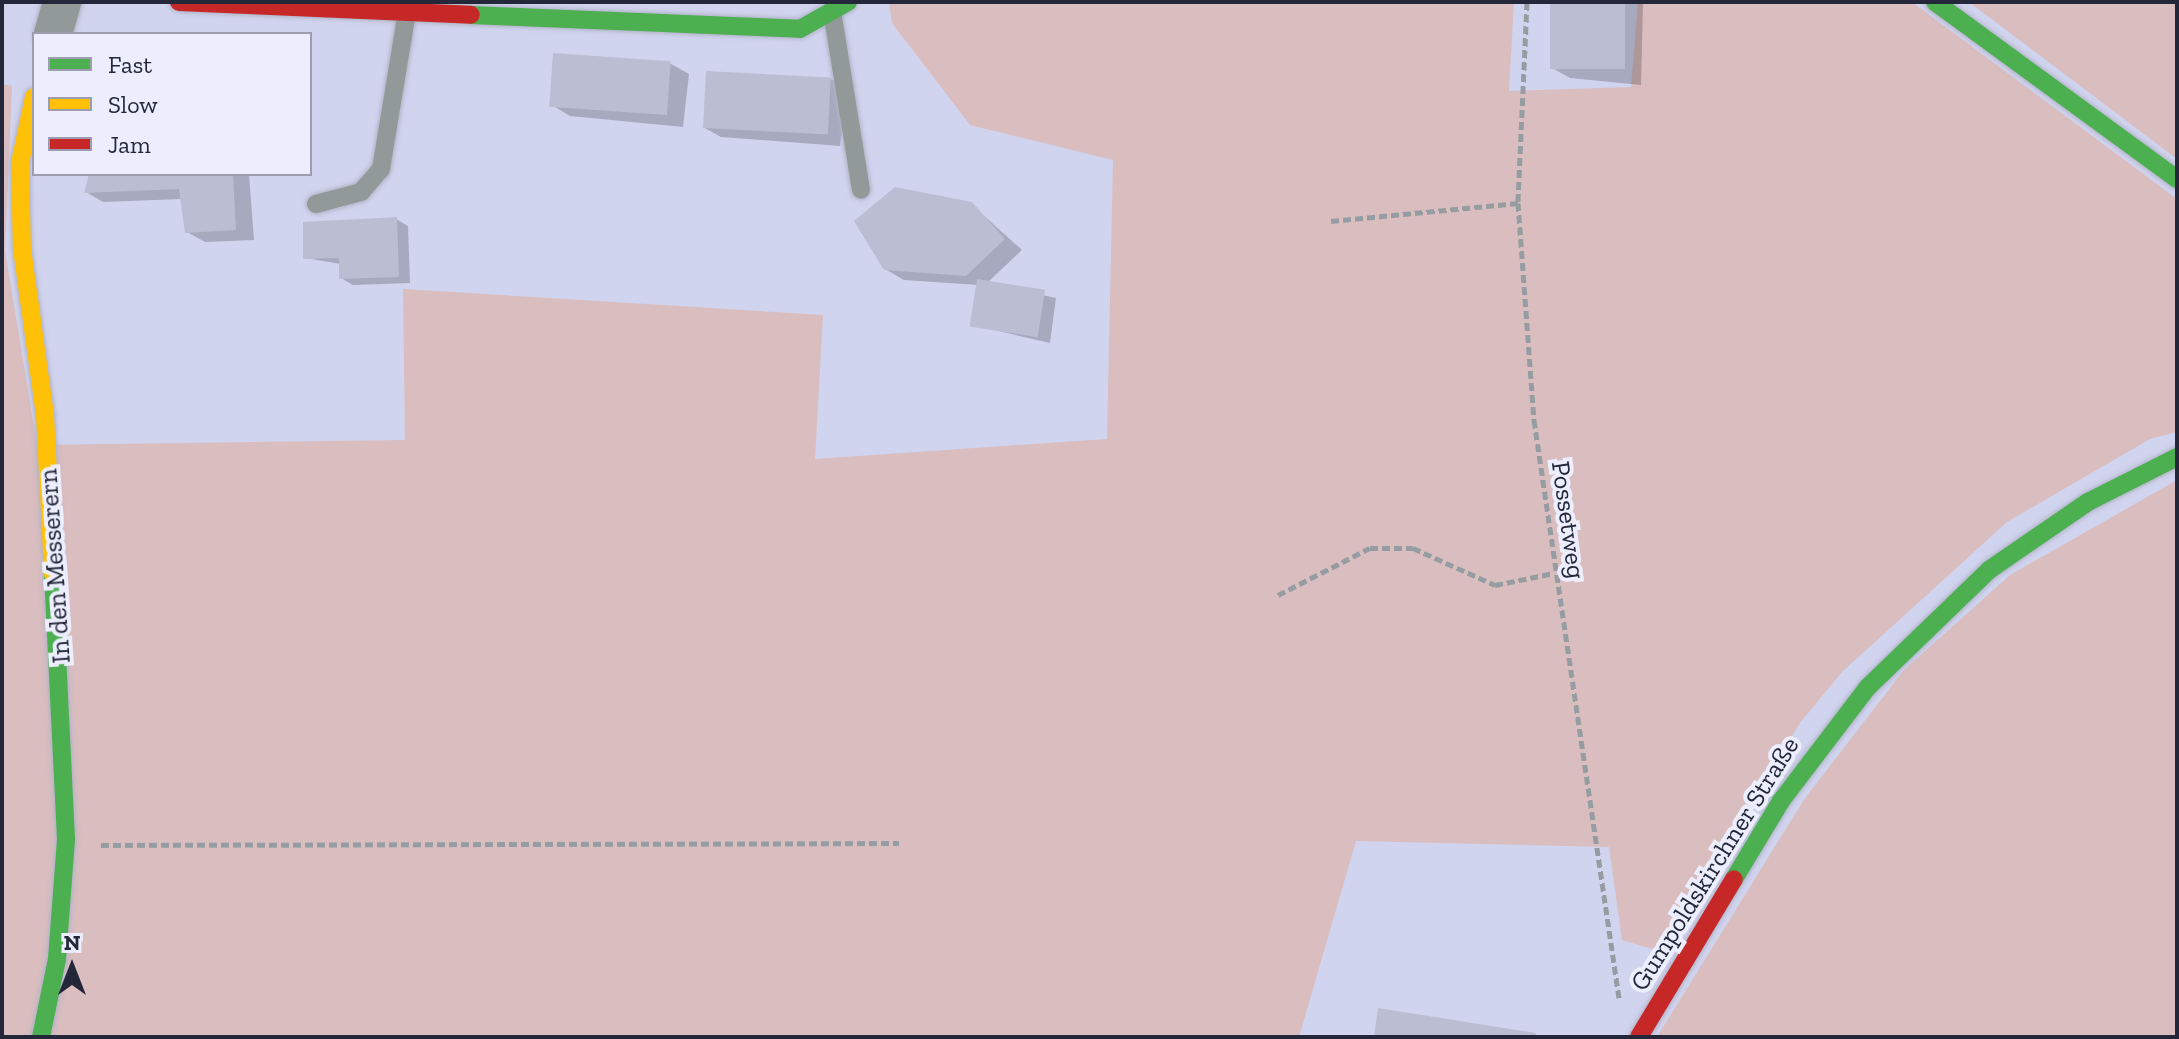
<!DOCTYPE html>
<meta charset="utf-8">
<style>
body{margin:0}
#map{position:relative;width:2179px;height:1039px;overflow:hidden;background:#d1d4ee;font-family:"Zilla Slab",serif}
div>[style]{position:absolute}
.green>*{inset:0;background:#d9bdbf}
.shadow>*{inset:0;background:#0003}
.building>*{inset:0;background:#bbbed2;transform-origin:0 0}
.path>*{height:5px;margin-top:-2.5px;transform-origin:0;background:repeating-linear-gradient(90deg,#969da2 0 8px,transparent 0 12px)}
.roads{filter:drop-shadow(0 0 2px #b1b3c7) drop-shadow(0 0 2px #b1b3c7)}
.lane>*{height:18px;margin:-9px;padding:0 9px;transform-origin:9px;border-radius:9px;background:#919a99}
.street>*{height:38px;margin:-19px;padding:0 19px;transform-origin:19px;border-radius:19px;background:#919a99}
.fast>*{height:18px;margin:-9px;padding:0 9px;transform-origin:9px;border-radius:9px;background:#4caf50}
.slow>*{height:18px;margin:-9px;padding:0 9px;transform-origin:9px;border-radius:9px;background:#ffc107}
.jam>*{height:18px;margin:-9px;padding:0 9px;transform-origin:9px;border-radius:9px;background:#c62828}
span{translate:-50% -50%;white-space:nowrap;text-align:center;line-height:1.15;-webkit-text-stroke:8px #eceefd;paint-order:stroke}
.street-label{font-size:26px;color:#242739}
.frame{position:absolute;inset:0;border:4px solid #242739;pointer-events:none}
.legend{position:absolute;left:32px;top:32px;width:280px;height:144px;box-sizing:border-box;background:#eceefd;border:2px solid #9c9eaf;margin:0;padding:10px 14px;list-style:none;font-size:24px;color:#242739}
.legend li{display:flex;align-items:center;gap:16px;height:40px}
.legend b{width:40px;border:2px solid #9c9eaf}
.north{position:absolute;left:32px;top:927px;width:80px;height:80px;-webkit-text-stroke:6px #eceefd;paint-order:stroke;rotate:0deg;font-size:22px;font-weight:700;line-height:32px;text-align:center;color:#242739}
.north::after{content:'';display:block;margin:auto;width:28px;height:36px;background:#242739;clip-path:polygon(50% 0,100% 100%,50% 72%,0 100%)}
</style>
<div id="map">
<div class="green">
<i style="clip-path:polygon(889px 2px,1514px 2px,1509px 91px,1631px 87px,1638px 2px,1912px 2px,2177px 199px,2177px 432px,2150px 439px,2007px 522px,1842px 672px,1800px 723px,1656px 950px,1622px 940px,1609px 847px,1356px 841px,1299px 1037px,2px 1037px,2px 84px,12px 86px,5px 250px,37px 445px,405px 440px,403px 289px,823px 315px,815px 459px,1107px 439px,1113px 160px,970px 125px,892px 23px)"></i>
<i style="clip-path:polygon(1969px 2px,2177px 2px,2177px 159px)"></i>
<i style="clip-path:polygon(2177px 480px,2177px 1037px,1657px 1037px,1805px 798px,1904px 670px,2010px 575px)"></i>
</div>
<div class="shadow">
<i style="clip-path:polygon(1552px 2px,1643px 2px,1641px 85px,1570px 78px,1552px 68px)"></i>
<i style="clip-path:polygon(555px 56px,671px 64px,689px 74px,683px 127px,570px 116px,552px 105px)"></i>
<i style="clip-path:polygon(831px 79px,848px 89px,840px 146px,721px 137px,703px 127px)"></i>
<i style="clip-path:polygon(91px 174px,249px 174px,254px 240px,205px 242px,187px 232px,182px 199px,103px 202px,86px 192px)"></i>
<i style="clip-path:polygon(971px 204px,1022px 250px,987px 283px,1056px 298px,1050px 343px,972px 325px,978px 285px,904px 280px,885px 269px)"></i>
<i style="clip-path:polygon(396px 219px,408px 226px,410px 283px,353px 285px,341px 278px,341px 264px,305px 258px)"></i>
</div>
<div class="building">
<i style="left:1550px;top:2px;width:75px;height:67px"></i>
<i style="left:553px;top:53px;width:118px;height:54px;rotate:4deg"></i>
<i style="left:706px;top:71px;width:125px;height:57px;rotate:3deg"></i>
<i style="clip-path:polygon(89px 174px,233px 174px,236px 230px,185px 233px,179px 189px,84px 193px)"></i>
<i style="clip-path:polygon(895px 187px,972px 202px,1005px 239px,966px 276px,884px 270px,854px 221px)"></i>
<i style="clip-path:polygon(397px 217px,399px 277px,339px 279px,339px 258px,303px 259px,303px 222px)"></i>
<i style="left:977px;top:279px;width:69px;height:48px;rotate:9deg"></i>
<i style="clip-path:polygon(1378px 1008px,1536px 1033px,1535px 1037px,1374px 1037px)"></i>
</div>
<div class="path">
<i style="left:1527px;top:2px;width:201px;rotate:92.6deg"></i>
<i style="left:1518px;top:203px;width:218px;rotate:85.8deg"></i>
<i style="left:1534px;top:420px;width:584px;rotate:81.63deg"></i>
<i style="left:1331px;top:221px;width:188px;rotate:-5.5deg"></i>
<i style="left:1278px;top:595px;width:103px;rotate:-27.1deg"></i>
<i style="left:1370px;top:548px;width:43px"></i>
<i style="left:1413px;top:548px;width:90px;rotate:24.3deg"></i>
<i style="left:1495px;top:585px;width:60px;rotate:-11.5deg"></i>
<i style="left:101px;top:845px;width:798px;rotate:-0.14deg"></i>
</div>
<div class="roads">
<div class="lane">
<i style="left:832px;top:11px;width:181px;rotate:80.8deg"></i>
<i style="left:316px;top:204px;width:47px;rotate:-14.9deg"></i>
<i style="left:361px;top:192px;width:30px;rotate:-49deg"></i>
<i style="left:381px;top:169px;width:159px;rotate:-80.6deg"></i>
</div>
<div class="street">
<i style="left:53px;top:34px;width:33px;rotate:-74deg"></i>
</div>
<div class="fast">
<i style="left:1935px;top:2px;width:300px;rotate:36.2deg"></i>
<i style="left:471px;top:15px;width:329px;rotate:2.4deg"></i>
<i style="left:800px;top:29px;width:55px;rotate:-29.4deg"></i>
<i style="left:1734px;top:879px;width:91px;rotate:-58.9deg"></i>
<i style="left:1781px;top:801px;width:143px;rotate:-52.7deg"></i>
<i style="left:1868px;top:687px;width:168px;rotate:-44deg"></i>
<i style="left:1989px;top:570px;width:120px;rotate:-34.5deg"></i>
<i style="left:2088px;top:502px;width:100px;rotate:-26.8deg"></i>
<i style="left:41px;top:1037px;width:80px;rotate:-78.4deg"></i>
<i style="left:57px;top:959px;width:120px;rotate:-85.7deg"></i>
<i style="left:66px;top:839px;width:265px;rotate:-92.8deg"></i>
</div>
<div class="slow">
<i style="left:34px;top:97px;width:67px;rotate:102deg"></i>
<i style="left:20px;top:163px;width:86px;rotate:88.7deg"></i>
<i style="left:22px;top:249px;width:168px;rotate:82.1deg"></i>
<i style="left:45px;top:415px;width:159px;rotate:87.1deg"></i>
</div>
<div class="jam">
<i style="left:179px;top:2px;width:292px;rotate:2.5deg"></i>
<i style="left:1639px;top:1037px;width:184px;rotate:-59deg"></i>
</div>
</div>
<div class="street-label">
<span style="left:1568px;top:520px;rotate:82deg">Possetweg</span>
<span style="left:55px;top:566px;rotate:-94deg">In den Messerern</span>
<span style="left:1715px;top:864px;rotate:-58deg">Gumpoldskirchner Straße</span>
</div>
<div class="frame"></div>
<ul class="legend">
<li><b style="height:10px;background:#4caf50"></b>Fast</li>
<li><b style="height:10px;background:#ffc107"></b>Slow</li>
<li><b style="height:10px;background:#c62828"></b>Jam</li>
</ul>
<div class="north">N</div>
</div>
